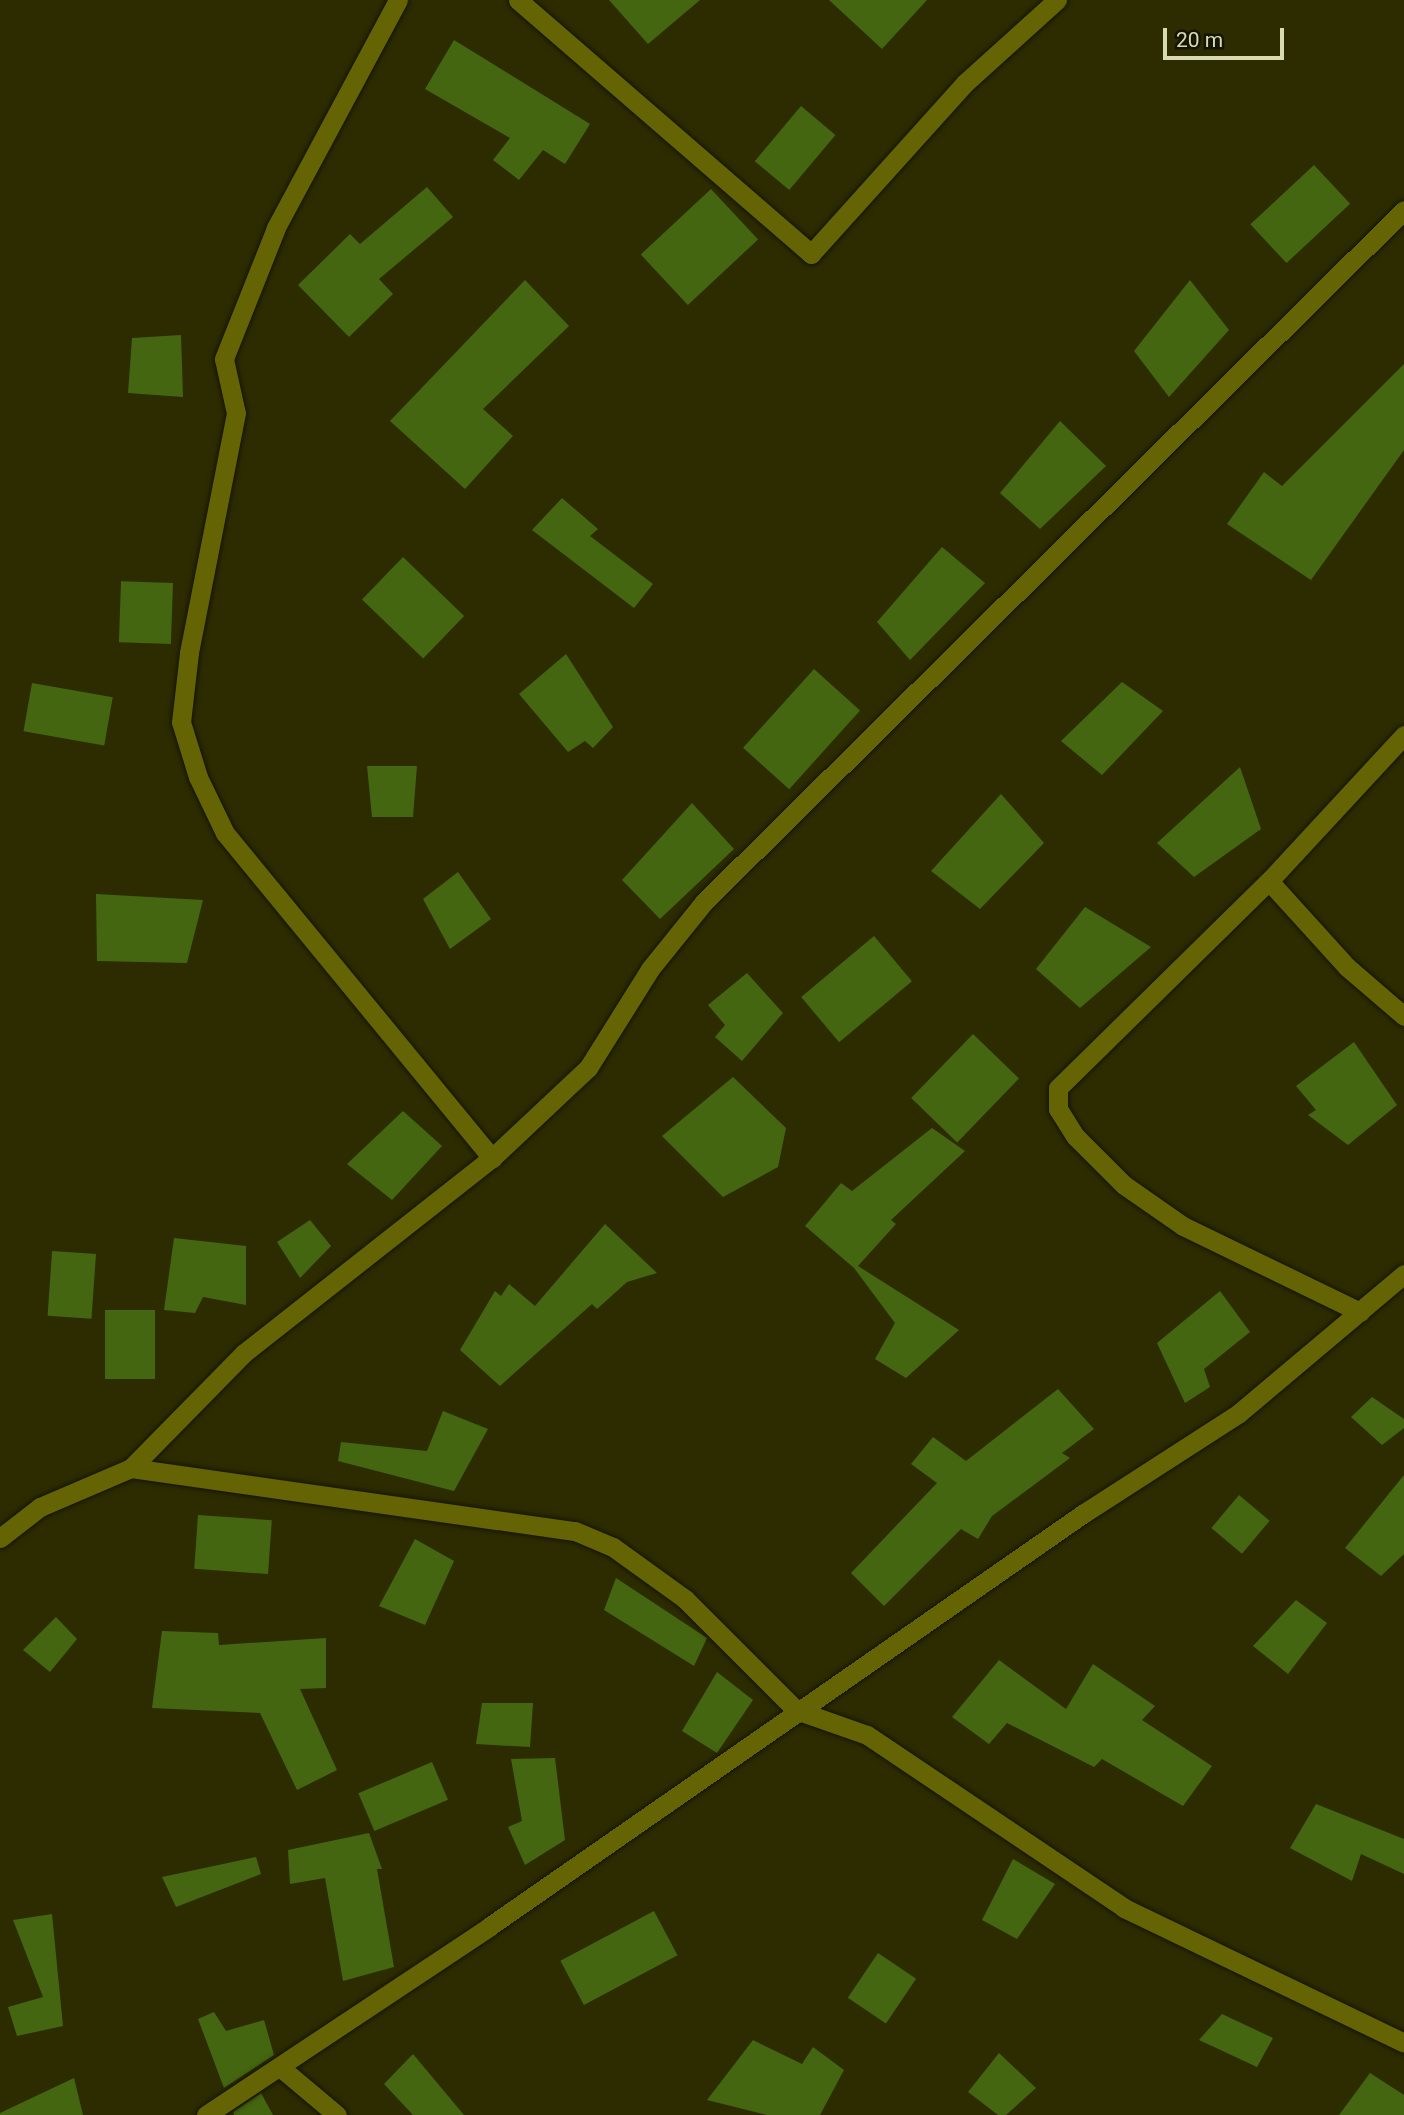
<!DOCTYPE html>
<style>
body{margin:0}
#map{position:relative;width:1404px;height:2115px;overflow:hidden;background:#2d2c00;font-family:Roboto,sans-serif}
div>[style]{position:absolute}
.building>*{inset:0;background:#446610;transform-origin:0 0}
.roads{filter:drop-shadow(0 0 2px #141400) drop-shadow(0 0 2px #141400)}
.minor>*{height:19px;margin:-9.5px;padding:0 9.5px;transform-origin:9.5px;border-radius:9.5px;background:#656404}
span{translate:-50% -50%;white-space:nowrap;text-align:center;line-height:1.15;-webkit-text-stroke:6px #141400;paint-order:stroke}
.scale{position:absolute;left:1163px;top:28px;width:121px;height:32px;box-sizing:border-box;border:4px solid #d8dab2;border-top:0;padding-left:9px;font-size:21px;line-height:24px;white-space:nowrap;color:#d8dab2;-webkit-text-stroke:5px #141400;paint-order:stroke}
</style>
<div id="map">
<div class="building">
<i style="clip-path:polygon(609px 0,700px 0,648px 44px)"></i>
<i style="clip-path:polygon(829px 0,927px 0,882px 49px)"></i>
<i style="clip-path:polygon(454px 40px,590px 124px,565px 164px,543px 150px,519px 180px,493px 160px,510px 138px,425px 89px)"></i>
<i style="left:801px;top:106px;width:45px;height:72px;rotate:40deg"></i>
<i style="left:1314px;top:165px;width:53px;height:87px;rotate:47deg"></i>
<i style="clip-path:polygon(427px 187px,453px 217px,379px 279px,393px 294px,349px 337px,298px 285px,350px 234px,360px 244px)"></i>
<i style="left:711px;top:189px;width:69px;height:96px;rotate:47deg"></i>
<i style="clip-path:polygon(525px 280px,569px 326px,483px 409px,513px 436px,465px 489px,390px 421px)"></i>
<i style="clip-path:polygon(1190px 280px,1229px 330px,1169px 397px,1134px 351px)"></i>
<i style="clip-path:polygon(181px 335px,183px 397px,128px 393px,132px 338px)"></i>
<i style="clip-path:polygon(1404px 364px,1404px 450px,1311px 580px,1227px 524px,1264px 472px,1282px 486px)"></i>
<i style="clip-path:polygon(1060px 421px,1106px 466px,1040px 529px,1000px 493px)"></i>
<i style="clip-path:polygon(562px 498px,598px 529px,590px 536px,653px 584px,634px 608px,532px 530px)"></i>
<i style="clip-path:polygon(942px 547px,985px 583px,910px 660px,877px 622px)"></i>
<i style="left:403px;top:557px;width:85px;height:59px;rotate:44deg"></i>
<i style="left:173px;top:583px;width:61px;height:52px;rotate:92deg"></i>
<i style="clip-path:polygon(566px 654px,613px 727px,593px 748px,585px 741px,568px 752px,519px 694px)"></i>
<i style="left:814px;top:669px;width:62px;height:106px;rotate:42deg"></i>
<i style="clip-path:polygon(1122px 682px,1163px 711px,1102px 775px,1061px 741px)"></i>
<i style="left:32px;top:683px;width:82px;height:49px;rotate:10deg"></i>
<i style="clip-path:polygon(367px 766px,417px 766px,413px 817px,372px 817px)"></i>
<i style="clip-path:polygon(1240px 767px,1261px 829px,1194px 877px,1157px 843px)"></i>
<i style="clip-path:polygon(1001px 794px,1044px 843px,980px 909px,931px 871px)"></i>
<i style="clip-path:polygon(692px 803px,734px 849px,660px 919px,622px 880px)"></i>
<i style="clip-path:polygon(458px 872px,491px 919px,450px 949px,423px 899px)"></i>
<i style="clip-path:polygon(96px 894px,203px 900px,187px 963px,97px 961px)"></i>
<i style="clip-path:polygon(1085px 907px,1151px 947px,1080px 1008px,1036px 969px)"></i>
<i style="left:874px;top:936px;width:59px;height:95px;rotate:50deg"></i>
<i style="clip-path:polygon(747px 973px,783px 1013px,742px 1061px,715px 1037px,725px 1025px,708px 1005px)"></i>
<i style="left:973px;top:1034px;width:64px;height:89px;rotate:44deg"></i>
<i style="clip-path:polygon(1354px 1042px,1397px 1105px,1348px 1145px,1308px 1115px,1316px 1110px,1296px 1086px)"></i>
<i style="clip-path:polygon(733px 1077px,786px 1128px,778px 1167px,723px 1197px,662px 1136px)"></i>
<i style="clip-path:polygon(403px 1111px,442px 1146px,392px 1200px,347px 1164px)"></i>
<i style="clip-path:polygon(932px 1128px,965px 1151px,891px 1220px,896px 1224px,858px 1266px,959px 1330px,906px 1378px,875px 1359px,895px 1323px,854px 1268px,805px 1226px,841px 1183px,852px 1191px)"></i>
<i style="clip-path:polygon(310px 1220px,331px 1246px,300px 1278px,277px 1242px)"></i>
<i style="clip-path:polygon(605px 1224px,657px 1273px,627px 1282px,597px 1309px,592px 1304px,500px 1386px,460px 1350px,495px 1291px,501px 1296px,509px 1284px,535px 1306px)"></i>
<i style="clip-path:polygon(174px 1238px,246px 1246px,246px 1305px,203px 1297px,195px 1313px,164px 1310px)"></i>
<i style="left:96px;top:1254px;width:65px;height:44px;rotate:94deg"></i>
<i style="clip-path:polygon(1220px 1291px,1250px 1332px,1204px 1369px,1210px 1387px,1185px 1403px,1157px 1343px)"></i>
<i style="left:105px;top:1310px;width:50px;height:69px"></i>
<i style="clip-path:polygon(1058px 1389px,1094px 1429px,1062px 1453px,1070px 1458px,992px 1516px,978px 1539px,961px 1529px,884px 1606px,851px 1573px,937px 1483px,911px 1464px,933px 1437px,966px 1461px)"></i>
<i style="clip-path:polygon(1372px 1397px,1404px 1419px,1404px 1428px,1382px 1445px,1351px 1417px)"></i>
<i style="clip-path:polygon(443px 1411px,488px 1429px,454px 1491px,338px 1461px,341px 1442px,427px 1451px)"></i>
<i style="clip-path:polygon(1404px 1475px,1404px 1554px,1381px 1576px,1345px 1548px)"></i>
<i style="left:1239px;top:1495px;width:40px;height:43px;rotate:40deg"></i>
<i style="left:198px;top:1515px;width:74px;height:54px;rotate:4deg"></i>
<i style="clip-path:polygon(415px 1539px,454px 1561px,425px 1625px,379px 1606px)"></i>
<i style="clip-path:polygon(616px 1578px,707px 1638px,694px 1666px,604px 1610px)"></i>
<i style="clip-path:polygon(1296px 1600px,1327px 1623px,1288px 1674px,1253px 1646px)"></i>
<i style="clip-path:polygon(56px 1617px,77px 1639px,50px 1672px,23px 1650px)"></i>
<i style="clip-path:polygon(162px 1631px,218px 1633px,219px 1645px,326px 1638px,326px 1688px,300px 1689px,337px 1770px,297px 1790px,260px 1713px,152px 1708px)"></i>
<i style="clip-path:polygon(999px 1660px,1066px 1709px,1093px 1664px,1155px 1706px,1142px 1720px,1212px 1766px,1183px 1806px,1102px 1759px,1094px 1767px,1007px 1723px,989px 1744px,952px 1717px)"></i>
<i style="clip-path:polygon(717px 1672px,753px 1700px,717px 1753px,682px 1731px)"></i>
<i style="clip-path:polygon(482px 1703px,533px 1703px,530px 1747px,476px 1744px)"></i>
<i style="clip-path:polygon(555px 1758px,565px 1840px,525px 1865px,508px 1827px,522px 1821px,511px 1759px)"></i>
<i style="left:432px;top:1762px;width:41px;height:80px;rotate:67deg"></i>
<i style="clip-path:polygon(1316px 1804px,1404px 1839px,1404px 1874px,1361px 1854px,1352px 1881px,1290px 1848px)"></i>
<i style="clip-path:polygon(369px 1833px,382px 1869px,377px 1869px,394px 1967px,343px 1981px,325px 1878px,290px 1884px,288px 1850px)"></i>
<i style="clip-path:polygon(256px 1857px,261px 1874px,176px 1907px,162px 1877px)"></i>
<i style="clip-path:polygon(1013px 1859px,1055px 1884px,1017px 1939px,982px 1920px)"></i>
<i style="left:654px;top:1911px;width:50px;height:106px;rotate:62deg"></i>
<i style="clip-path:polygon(52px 1914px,63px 2026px,17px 2036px,8px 2007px,43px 1997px,13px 1920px)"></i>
<i style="left:878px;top:1953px;width:46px;height:54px;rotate:34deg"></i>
<i style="clip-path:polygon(214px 2012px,226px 2031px,264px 2020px,274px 2055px,224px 2088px,198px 2019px)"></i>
<i style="clip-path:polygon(1222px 2014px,1273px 2038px,1257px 2067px,1199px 2040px)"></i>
<i style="clip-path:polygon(753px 2040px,802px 2064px,813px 2047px,844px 2070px,820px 2115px,767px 2115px,707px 2100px)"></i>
<i style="clip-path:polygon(999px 2053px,1036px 2088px,1006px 2115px,998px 2115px,968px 2092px)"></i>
<i style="clip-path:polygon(413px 2054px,464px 2115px,413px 2115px,384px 2084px)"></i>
<i style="clip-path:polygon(1370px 2073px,1404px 2095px,1404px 2115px,1339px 2115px)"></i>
<i style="clip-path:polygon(74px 2078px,83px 2115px,0 2115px,0 2113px)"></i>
<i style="clip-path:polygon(261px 2093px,273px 2115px,234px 2115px,233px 2112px)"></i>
</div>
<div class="roads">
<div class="minor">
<i style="left:398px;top:0;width:259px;rotate:118.2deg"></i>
<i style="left:276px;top:228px;width:141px;rotate:111.7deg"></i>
<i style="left:224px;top:359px;width:55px;rotate:77.5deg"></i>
<i style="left:236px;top:413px;width:245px;rotate:101.1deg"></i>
<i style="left:189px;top:653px;width:69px;rotate:96.6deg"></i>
<i style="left:181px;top:722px;width:58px;rotate:72.8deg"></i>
<i style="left:198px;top:777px;width:62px;rotate:64.3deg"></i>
<i style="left:225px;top:833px;width:421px;rotate:50.6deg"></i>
<i style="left:518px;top:0;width:388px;rotate:40.9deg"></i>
<i style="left:811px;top:254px;width:230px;rotate:-48deg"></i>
<i style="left:965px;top:83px;width:124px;rotate:-42.1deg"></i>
<i style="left:1269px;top:881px;width:116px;rotate:47.8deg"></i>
<i style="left:1347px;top:967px;width:75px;rotate:40.7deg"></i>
<i style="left:1360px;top:1312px;width:197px;rotate:-154.1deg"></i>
<i style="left:1183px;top:1226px;width:72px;rotate:-145.2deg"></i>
<i style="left:1124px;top:1185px;width:69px;rotate:-135deg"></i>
<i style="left:1075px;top:1136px;width:32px;rotate:-122deg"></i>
<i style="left:1058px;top:1109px;width:21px;rotate:-90deg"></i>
<i style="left:1058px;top:1088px;width:296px;rotate:-44.5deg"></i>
<i style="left:1269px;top:881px;width:199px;rotate:-47.2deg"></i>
<i style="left:131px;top:1468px;width:161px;rotate:-45.5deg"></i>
<i style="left:244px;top:1353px;width:315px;rotate:-38.2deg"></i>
<i style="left:492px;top:1158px;width:132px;rotate:-43.2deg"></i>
<i style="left:588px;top:1068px;width:117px;rotate:-57.9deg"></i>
<i style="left:650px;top:969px;width:86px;rotate:-51.1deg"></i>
<i style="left:704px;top:902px;width:984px;rotate:-44.67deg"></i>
<i style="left:0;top:1538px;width:51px;rotate:-37.8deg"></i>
<i style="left:40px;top:1507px;width:99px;rotate:-23.2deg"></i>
<i style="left:131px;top:1468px;width:448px;rotate:8.1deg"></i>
<i style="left:575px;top:1531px;width:41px;rotate:22.8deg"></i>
<i style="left:613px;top:1547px;width:89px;rotate:35.8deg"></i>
<i style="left:685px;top:1599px;width:157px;rotate:45deg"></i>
<i style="left:796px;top:1710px;width:75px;rotate:19.4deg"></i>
<i style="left:867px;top:1735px;width:310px;rotate:33.9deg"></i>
<i style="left:1124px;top:1908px;width:311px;rotate:25.7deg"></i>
<i style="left:281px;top:2068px;width:73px;rotate:40deg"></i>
<i style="left:206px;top:2115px;width:341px;rotate:-33.6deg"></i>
<i style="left:490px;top:1926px;width:723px;rotate:-34.81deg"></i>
<i style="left:1084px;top:1513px;width:184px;rotate:-32.8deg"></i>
<i style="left:1239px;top:1413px;width:216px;rotate:-40.1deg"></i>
</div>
</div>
<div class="scale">20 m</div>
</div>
